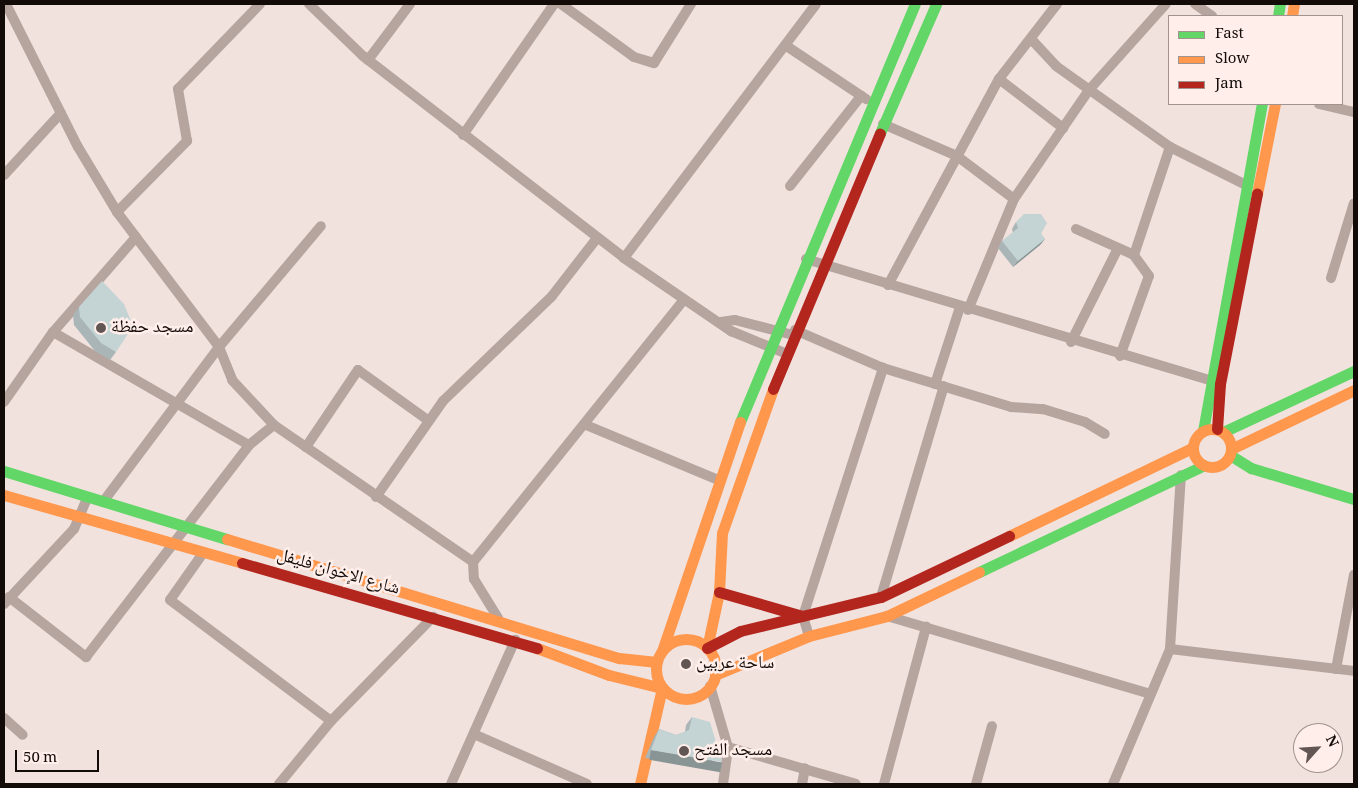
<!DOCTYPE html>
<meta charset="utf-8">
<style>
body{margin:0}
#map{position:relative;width:1358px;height:788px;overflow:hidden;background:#f1e2de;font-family:Georgia,"Noto Naskh Arabic",serif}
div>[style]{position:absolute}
.street>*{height:10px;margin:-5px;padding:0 5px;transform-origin:5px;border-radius:5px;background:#b6a59f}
.fast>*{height:11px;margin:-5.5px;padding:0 5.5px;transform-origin:5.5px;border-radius:5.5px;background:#63d668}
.slow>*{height:11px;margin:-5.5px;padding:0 5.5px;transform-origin:5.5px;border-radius:5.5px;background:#ff974d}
.slow>.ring{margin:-5.5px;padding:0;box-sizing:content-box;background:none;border:11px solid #ff974d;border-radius:50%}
.jam>*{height:11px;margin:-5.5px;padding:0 5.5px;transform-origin:5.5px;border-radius:5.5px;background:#b3261e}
.wall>*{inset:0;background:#a9b5b6}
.shaded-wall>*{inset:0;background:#899494;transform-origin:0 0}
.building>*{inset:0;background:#c4d3d4}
.dots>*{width:14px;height:14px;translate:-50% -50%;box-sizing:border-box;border:2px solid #ffeee9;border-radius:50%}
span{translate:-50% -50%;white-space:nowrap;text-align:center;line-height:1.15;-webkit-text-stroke:5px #ffeee9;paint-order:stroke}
.poi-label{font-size:18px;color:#130b08}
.left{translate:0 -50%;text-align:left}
.street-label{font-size:18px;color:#130b08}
.frame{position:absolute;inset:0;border:5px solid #130b08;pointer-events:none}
.legend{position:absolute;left:1168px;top:15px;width:175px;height:90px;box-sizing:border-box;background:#ffeee9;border:1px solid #a1938f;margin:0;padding:6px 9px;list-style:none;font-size:15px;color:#130b08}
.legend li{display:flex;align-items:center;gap:10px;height:25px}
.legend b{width:25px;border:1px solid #a1938f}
.north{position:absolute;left:1293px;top:723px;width:50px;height:50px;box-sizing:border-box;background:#ffeee9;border:1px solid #a1938f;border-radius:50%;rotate:64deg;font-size:14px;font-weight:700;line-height:20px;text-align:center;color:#130b08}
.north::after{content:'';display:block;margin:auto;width:18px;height:22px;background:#615653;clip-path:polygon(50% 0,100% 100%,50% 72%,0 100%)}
.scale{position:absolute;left:15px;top:750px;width:84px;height:22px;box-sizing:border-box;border:2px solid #130b08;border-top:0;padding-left:6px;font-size:15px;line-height:18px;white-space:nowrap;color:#130b08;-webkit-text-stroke:4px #ffeee9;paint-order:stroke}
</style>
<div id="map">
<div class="street">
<i style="left:6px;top:4px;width:160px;rotate:63.3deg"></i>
<i style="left:78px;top:147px;width:76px;rotate:59deg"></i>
<i style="left:117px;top:212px;width:169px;rotate:52.9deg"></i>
<i style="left:219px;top:347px;width:35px;rotate:68deg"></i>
<i style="left:232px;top:380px;width:62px;rotate:47deg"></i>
<i style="left:274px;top:425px;width:242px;rotate:34.5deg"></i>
<i style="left:473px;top:562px;width:17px;rotate:87deg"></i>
<i style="left:474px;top:579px;width:46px;rotate:58.4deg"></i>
<i style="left:309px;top:4px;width:75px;rotate:43.9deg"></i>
<i style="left:363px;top:56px;width:330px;rotate:37.7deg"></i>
<i style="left:624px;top:258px;width:130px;rotate:34.3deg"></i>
<i style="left:731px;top:331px;width:61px;rotate:22.3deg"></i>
<i style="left:561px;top:4px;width:90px;rotate:36deg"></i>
<i style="left:634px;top:57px;width:21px;rotate:17deg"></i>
<i style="left:654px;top:63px;width:70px;rotate:-57.9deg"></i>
<i style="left:1195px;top:4px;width:21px;rotate:35deg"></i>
<i style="left:1032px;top:40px;width:35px;rotate:47deg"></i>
<i style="left:1056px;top:66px;width:140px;rotate:35.4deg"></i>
<i style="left:1170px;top:147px;width:85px;rotate:26.6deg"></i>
<i style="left:788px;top:47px;width:94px;rotate:33.7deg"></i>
<i style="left:368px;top:60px;width:70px;rotate:-53.1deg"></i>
<i style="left:999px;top:79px;width:81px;rotate:37.4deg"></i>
<i style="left:1319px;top:104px;width:36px;rotate:13deg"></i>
<i style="left:883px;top:124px;width:81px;rotate:23.4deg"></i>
<i style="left:957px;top:156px;width:71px;rotate:37deg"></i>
<i style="left:1014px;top:199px;width:132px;rotate:-55.5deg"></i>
<i style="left:1089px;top:90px;width:115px;rotate:-48.2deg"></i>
<i style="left:463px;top:135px;width:160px;rotate:-55.2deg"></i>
<i style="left:4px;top:175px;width:84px;rotate:-47.4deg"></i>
<i style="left:790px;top:186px;width:115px;rotate:-51.7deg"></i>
<i style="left:117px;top:212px;width:100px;rotate:-45.4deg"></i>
<i style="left:187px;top:141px;width:53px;rotate:-99.8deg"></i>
<i style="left:178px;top:89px;width:118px;rotate:-46deg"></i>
<i style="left:1076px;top:229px;width:64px;rotate:24.1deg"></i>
<i style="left:136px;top:237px;width:126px;rotate:131.1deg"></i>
<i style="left:53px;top:332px;width:226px;rotate:30deg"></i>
<i style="left:624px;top:258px;width:318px;rotate:-52.9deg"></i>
<i style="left:806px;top:259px;width:421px;rotate:16.7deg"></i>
<i style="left:1331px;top:278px;width:78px;rotate:-73deg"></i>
<i style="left:888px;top:285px;width:234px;rotate:-61.7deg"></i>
<i style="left:999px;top:79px;width:95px;rotate:-52.3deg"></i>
<i style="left:968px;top:310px;width:120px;rotate:-67.5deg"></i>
<i style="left:721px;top:322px;width:14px;rotate:-8deg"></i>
<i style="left:735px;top:320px;width:60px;rotate:14.5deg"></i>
<i style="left:795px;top:330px;width:96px;rotate:23.4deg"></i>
<i style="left:883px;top:368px;width:134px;rotate:16.9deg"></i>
<i style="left:1011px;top:407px;width:32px;rotate:4deg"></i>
<i style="left:1043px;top:409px;width:44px;rotate:17.2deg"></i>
<i style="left:1085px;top:422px;width:23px;rotate:31deg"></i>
<i style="left:1071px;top:342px;width:105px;rotate:-63.4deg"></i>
<i style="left:1120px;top:356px;width:85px;rotate:-70.1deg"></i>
<i style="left:1149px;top:276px;width:26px;rotate:-126deg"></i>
<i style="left:1134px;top:255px;width:114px;rotate:-71.6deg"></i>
<i style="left:935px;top:384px;width:81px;rotate:-72deg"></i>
<i style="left:4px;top:402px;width:85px;rotate:-55deg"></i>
<i style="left:586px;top:425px;width:143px;rotate:22.6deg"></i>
<i style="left:306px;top:447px;width:93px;rotate:-56deg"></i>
<i style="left:358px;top:370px;width:87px;rotate:35.7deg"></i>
<i style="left:376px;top:497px;width:117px;rotate:-55.1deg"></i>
<i style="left:443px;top:401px;width:151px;rotate:-43.9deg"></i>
<i style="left:552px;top:296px;width:73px;rotate:-52.2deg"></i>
<i style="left:103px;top:502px;width:194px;rotate:-53.2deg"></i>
<i style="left:219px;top:347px;width:158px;rotate:-49.9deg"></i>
<i style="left:203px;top:553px;width:57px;rotate:125.1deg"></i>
<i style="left:170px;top:600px;width:201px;rotate:36.9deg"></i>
<i style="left:473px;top:562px;width:336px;rotate:-51.2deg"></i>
<i style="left:9px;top:597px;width:98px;rotate:37.9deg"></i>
<i style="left:86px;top:657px;width:267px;rotate:-52.4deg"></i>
<i style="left:249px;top:445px;width:32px;rotate:-39deg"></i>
<i style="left:881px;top:597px;width:220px;rotate:-73.4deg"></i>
<i style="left:4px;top:604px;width:103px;rotate:-47deg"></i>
<i style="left:74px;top:529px;width:34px;rotate:-67deg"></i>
<i style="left:887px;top:616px;width:274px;rotate:16.5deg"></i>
<i style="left:809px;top:636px;width:21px;rotate:-107deg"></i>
<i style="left:803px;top:616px;width:261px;rotate:-72.1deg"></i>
<i style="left:1170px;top:649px;width:185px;rotate:6.8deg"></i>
<i style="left:1336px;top:669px;width:96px;rotate:-79.2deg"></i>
<i style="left:710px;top:686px;width:64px;rotate:73.6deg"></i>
<i style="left:728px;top:747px;width:133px;rotate:16.1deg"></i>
<i style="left:4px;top:718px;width:25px;rotate:42deg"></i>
<i style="left:476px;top:735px;width:121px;rotate:23.8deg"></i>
<i style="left:279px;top:784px;width:82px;rotate:-50.5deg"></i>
<i style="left:331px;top:721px;width:146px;rotate:-45.6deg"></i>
<i style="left:451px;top:784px;width:158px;rotate:-66deg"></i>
<i style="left:723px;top:784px;width:37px;rotate:-82deg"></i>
<i style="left:802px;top:784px;width:16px;rotate:-79deg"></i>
<i style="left:884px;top:784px;width:163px;rotate:-75deg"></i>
<i style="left:976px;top:784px;width:60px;rotate:-74.6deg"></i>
<i style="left:1113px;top:784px;width:147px;rotate:-67.1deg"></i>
<i style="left:1170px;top:649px;width:174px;rotate:-86.4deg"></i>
</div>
<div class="fast">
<i style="left:1278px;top:16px;width:12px;rotate:-81deg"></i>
<i style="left:880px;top:133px;width:141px;rotate:-66.5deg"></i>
<i style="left:740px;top:422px;width:453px;rotate:-67.3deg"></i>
<i style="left:1203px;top:431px;width:332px;rotate:-79.8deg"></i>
<i style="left:1223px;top:432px;width:145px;rotate:-25deg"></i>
<i style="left:1230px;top:455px;width:25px;rotate:32deg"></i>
<i style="left:1251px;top:468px;width:108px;rotate:16.8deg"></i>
<i style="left:4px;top:471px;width:233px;rotate:17deg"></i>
<i style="left:979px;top:572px;width:249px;rotate:-25.4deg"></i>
</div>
<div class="slow">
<i style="left:1292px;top:16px;width:12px;rotate:-81deg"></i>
<i style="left:1257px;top:194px;width:92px;rotate:-78.7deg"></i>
<i class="ring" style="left:1193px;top:429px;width:27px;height:27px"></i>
<i style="left:1231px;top:449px;width:136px;rotate:-25.6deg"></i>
<i style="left:4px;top:495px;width:248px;rotate:15.9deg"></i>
<i style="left:1009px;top:536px;width:203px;rotate:-25.7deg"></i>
<i style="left:227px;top:539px;width:410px;rotate:16.9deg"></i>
<i style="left:619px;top:658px;width:38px;rotate:6deg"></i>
<i class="ring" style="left:656px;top:639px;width:49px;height:49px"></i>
<i style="left:537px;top:648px;width:77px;rotate:20.6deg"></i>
<i style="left:609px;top:675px;width:55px;rotate:13.8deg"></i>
<i style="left:707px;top:648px;width:57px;rotate:-77.9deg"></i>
<i style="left:719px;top:592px;width:59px;rotate:-87.1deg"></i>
<i style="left:722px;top:533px;width:153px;rotate:-70.5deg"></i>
<i style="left:662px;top:651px;width:242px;rotate:-71.2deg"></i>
<i style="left:715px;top:675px;width:102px;rotate:-22.5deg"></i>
<i style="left:809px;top:636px;width:81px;rotate:-14.4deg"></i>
<i style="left:887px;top:616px;width:102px;rotate:-25.6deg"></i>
<i style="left:640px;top:784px;width:98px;rotate:-77.1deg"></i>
</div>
<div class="jam">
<i style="left:773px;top:389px;width:277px;rotate:-67.3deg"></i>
<i style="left:1217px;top:429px;width:45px;rotate:-86.2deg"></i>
<i style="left:1220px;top:384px;width:194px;rotate:-79deg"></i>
<i style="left:242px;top:563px;width:307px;rotate:16.1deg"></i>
<i style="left:719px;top:592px;width:86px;rotate:16.1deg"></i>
<i style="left:707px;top:648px;width:37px;rotate:-27deg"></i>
<i style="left:740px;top:631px;width:145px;rotate:-13.6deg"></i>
<i style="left:881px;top:597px;width:142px;rotate:-25.5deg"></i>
</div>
<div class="wall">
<i style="clip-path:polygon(1016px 222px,1041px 234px,1045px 239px,1040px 245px,1013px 267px,998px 248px,1002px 241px,1013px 233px,1012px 229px)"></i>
<i style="clip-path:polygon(79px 307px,116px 352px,110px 360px,95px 351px,74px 325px,73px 315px)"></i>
<i style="clip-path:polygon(692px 717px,717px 770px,645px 758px,654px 737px,659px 729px,676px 735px,685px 732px,686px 725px)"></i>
</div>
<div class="shaded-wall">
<i style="clip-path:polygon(1045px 239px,1040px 245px,1013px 267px,1018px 261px)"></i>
<i style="left:651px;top:750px;width:72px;height:10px;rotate:10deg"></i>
</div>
<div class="building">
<i style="clip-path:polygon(1024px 214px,1041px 214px,1047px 223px,1041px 234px,1045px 239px,1018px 261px,1002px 241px,1018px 228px,1016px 222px)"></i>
<i style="clip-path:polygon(102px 281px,124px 304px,133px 326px,116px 352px,101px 343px,80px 317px,79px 307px)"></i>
<i style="clip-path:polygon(692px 717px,710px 722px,722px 762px,651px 750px,659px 729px,676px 735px,689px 730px)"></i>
</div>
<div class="dots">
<i style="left:101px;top:328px;background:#615653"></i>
<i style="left:686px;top:664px;background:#615653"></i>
<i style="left:684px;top:751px;background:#615653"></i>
</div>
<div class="poi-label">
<span class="left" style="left:111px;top:328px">مسجد حفظة</span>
<span class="left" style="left:696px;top:664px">ساحة عربين</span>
<span class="left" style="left:694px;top:751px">مسجد الفتح</span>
</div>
<div class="street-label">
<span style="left:338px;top:573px;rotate:16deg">شارع الإخوان فليفل</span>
</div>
<div class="frame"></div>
<ul class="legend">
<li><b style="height:6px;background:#63d668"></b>Fast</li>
<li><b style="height:6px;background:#ff974d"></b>Slow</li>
<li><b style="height:6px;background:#b3261e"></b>Jam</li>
</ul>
<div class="north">N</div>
<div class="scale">50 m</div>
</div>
